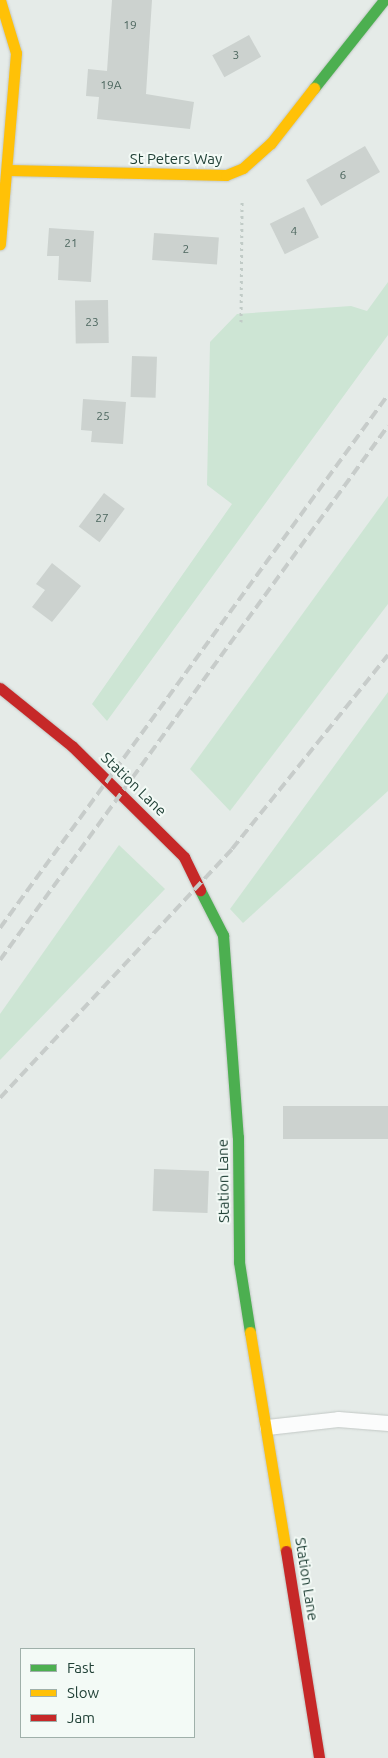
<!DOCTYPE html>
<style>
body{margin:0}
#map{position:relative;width:388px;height:1758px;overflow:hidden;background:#e5ebe8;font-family:Ubuntu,sans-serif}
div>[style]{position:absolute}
.green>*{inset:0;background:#cde5d4}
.building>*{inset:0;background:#ccd2cf;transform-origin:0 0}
.path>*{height:3px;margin-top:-1.5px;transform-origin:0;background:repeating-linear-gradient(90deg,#c1cbc7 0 2.5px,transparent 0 6.5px)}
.roads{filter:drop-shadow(0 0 1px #c2c8c5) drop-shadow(0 0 1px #c2c8c5)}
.lane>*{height:15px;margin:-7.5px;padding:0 7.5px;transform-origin:7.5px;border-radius:7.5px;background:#fbfcfc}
.fast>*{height:11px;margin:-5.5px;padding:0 5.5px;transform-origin:5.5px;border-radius:5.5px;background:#4caf50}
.slow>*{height:11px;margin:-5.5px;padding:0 5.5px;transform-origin:5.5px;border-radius:5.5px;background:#ffc107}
.jam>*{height:11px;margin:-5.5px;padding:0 5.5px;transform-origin:5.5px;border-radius:5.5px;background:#c62828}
.rail>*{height:4px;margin-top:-2px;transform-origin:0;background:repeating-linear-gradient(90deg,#c7ccca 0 10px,transparent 0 15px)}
span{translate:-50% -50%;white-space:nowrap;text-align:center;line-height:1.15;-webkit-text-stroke:4px #f3faf6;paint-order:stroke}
.number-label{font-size:12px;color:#4c665e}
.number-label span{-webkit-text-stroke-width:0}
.street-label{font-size:15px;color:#214137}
.legend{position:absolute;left:20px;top:1648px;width:175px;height:90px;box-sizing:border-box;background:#f3faf6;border:1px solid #9fb0aa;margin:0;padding:6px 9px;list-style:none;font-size:15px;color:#214137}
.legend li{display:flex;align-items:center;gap:10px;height:25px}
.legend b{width:25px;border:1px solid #9fb0aa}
</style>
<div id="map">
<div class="green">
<i style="clip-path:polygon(388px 282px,388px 335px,107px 721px,92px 704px,232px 504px,207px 485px,210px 342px,237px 314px,351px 306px,367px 311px)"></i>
<i style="clip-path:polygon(388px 496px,388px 604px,230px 811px,190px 769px)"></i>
<i style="clip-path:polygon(388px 692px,388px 791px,243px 923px,230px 909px)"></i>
<i style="clip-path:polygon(119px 845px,165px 889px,0 1060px,0 1014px)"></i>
</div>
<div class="building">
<i style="clip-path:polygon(112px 0,152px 0,146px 94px,194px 102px,190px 129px,97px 119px,99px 97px,86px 96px,88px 69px,107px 71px)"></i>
<i style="left:249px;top:35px;width:25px;height:42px;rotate:61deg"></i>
<i style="left:365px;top:146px;width:30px;height:68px;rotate:60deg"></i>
<i style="left:304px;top:207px;width:34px;height:38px;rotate:64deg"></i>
<i style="clip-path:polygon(49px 228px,94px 231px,91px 282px,58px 280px,59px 256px,47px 256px)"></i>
<i style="left:154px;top:233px;width:65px;height:27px;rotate:4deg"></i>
<i style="left:108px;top:300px;width:43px;height:33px;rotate:89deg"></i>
<i style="left:132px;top:356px;width:25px;height:41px;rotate:2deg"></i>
<i style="clip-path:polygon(83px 399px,126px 402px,123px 444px,91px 442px,92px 431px,81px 430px)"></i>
<i style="left:104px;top:493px;width:26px;height:42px;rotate:37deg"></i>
<i style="clip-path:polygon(52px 563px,81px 586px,52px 622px,32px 607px,45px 590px,36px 584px)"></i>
<i style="left:388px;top:1106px;width:33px;height:105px;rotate:90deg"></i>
<i style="left:154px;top:1169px;width:55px;height:42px;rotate:2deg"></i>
</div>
<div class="path">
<i style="left:241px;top:322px;width:121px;rotate:-89.5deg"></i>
</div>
<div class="roads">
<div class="lane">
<i style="left:267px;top:1427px;width:71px;rotate:-6.4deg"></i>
<i style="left:338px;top:1419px;width:50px;rotate:4.6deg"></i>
</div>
<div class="fast">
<i style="left:314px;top:88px;width:112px;rotate:-51.5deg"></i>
<i style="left:200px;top:890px;width:51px;rotate:62.9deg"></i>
<i style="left:223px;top:935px;width:203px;rotate:85.8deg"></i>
<i style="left:238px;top:1137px;width:125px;rotate:89.5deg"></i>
<i style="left:239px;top:1262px;width:71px;rotate:81.1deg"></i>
</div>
<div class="slow">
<i style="left:0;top:0;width:55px;rotate:73.2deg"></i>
<i style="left:16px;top:53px;width:192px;rotate:94.8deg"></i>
<i style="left:9px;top:170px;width:217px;rotate:1.3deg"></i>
<i style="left:226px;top:175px;width:18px;rotate:-22deg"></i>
<i style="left:243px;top:168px;width:38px;rotate:-42deg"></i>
<i style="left:271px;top:143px;width:70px;rotate:-52deg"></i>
<i style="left:250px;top:1332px;width:222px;rotate:80.7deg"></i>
</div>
<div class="jam">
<i style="left:0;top:688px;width:92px;rotate:38.9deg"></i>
<i style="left:72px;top:746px;width:158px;rotate:44.7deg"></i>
<i style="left:184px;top:857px;width:37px;rotate:64deg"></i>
<i style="left:286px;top:1551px;width:210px;rotate:80.9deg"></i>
</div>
</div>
<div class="rail">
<i style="left:0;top:928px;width:659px;rotate:-53.95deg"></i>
<i style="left:0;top:960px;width:660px;rotate:-54deg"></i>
<i style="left:0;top:1098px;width:340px;rotate:-47deg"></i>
<i style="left:232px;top:849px;width:249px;rotate:-51.2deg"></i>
</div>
<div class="number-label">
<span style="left:130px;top:25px">19</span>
<span style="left:236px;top:55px">3</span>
<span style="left:111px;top:85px">19A</span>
<span style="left:343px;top:175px">6</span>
<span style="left:294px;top:231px">4</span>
<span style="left:71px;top:243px">21</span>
<span style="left:186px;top:249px">2</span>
<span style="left:92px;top:322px">23</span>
<span style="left:103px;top:416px">25</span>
<span style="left:102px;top:518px">27</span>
</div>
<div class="street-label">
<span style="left:176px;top:159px">St Peters Way</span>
<span style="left:134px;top:784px;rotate:44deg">Station Lane</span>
<span style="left:223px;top:1181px;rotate:-91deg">Station Lane</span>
<span style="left:307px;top:1579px;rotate:81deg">Station Lane</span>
</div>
<ul class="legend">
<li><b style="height:6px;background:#4caf50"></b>Fast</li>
<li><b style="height:6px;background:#ffc107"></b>Slow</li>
<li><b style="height:6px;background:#c62828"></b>Jam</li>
</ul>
</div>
